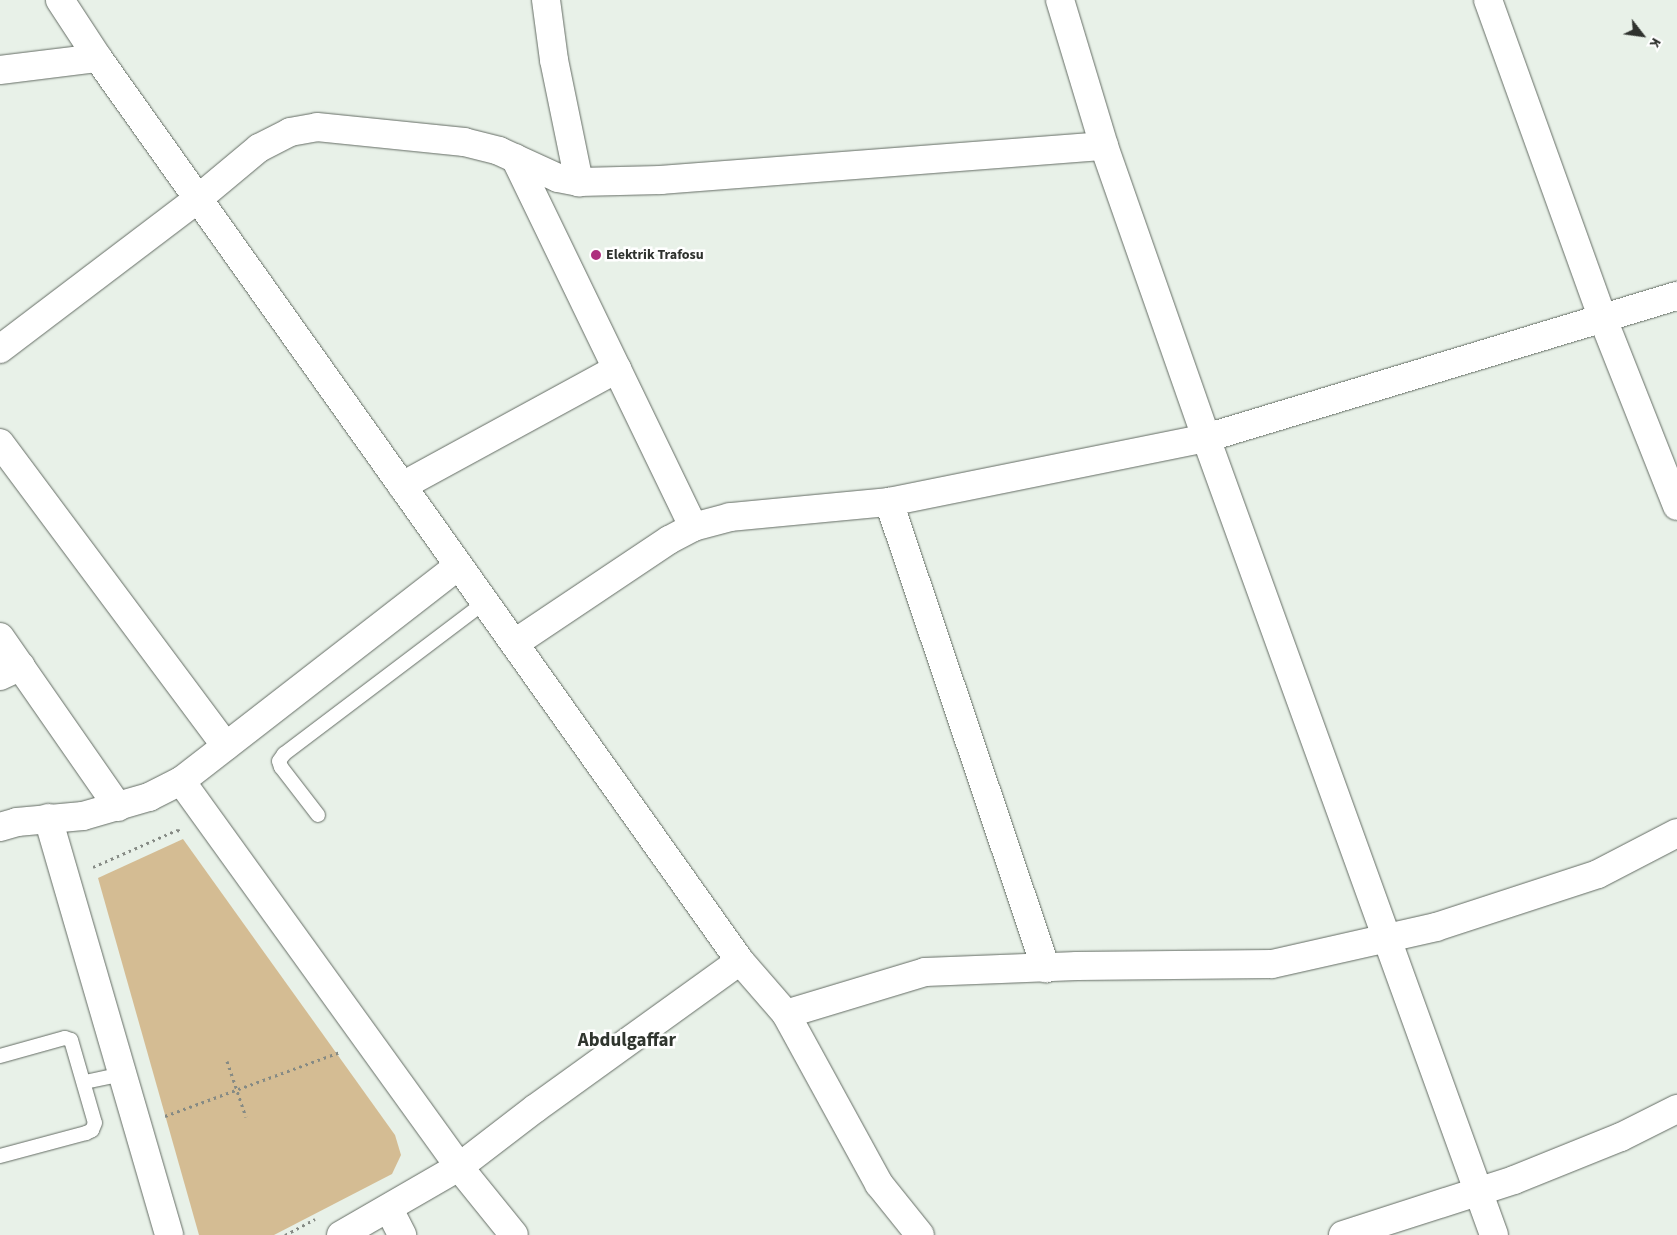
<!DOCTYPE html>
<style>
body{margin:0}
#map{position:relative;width:1677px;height:1235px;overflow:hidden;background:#e8f1e8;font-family:"Source Sans 3",sans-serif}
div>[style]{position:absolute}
.green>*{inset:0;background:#d4bc93}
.path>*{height:3px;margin-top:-1.5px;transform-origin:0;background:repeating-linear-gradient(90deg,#858a84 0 2.5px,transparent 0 6.5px)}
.roads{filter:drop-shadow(0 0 1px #646c64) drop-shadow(0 0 1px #646c64)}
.service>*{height:14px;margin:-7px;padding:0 7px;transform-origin:7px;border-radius:7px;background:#fff}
.minor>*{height:28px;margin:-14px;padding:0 14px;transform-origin:14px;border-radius:14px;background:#fff}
.secondary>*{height:28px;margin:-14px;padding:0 14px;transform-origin:14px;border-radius:14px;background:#fff}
.dots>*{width:14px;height:14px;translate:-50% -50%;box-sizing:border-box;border:2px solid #fff;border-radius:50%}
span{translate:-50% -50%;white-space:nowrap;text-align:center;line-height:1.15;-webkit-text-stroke:5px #fff;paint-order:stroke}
.poi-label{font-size:14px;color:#2f322e;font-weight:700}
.left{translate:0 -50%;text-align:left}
.district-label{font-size:19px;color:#2f352e;font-weight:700}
.north{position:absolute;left:1617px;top:10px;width:50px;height:50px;-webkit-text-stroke:4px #fff;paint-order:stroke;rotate:120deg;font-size:14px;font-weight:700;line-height:20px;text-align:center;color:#2f322e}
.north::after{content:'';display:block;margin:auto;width:18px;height:22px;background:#2f322e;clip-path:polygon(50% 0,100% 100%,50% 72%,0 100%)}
</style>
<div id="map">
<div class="green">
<i style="clip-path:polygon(183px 839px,395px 1135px,401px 1155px,392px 1174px,274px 1235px,199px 1235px,98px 878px)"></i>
</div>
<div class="path">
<i style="left:93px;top:867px;width:92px;rotate:-23.8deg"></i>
<i style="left:177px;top:830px;width:4px;rotate:14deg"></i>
<i style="left:227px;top:1061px;width:59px;rotate:71.3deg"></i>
<i style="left:165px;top:1116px;width:186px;rotate:-20.1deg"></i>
<i style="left:285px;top:1235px;width:34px;rotate:-28deg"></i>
</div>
<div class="roads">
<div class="service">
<i style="left:318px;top:815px;width:61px;rotate:-127.6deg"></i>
<i style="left:281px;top:767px;width:6px;rotate:-108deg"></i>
<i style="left:279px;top:761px;width:9px;rotate:-54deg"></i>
<i style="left:284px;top:754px;width:252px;rotate:-37.1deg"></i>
<i style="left:0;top:1056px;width:67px;rotate:-15.5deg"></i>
<i style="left:65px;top:1038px;width:6px;rotate:18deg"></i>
<i style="left:71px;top:1040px;width:86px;rotate:73.9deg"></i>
<i style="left:95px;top:1123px;width:8px;rotate:113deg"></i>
<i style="left:92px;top:1130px;width:7px;rotate:153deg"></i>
<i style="left:86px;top:1133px;width:89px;rotate:165deg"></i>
<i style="left:85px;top:1082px;width:38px;rotate:-12deg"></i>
</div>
<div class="minor">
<i style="left:546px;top:0;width:61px;rotate:82.4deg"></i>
<i style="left:554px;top:60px;width:125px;rotate:78.4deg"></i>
<i style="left:1060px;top:0;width:152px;rotate:73.2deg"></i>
<i style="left:1104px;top:146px;width:309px;rotate:70.7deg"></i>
<i style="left:1206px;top:438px;width:847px;rotate:70.13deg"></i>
<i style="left:1488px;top:0;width:339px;rotate:70.2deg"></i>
<i style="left:1603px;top:319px;width:201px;rotate:68.4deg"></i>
<i style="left:0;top:70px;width:99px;rotate:-7deg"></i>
<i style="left:515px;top:158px;width:410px;rotate:64.2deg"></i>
<i style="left:0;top:349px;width:250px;rotate:-37.2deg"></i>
<i style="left:199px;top:198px;width:78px;rotate:-39.8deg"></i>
<i style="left:259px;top:148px;width:35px;rotate:-27deg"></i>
<i style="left:290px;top:132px;width:27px;rotate:-10deg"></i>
<i style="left:317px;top:127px;width:148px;rotate:5.8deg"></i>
<i style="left:464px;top:142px;width:36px;rotate:14deg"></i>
<i style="left:499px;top:151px;width:65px;rotate:24.6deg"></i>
<i style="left:558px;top:178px;width:21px;rotate:11deg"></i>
<i style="left:579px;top:182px;width:82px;rotate:-1.4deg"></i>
<i style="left:661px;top:180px;width:444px;rotate:-4.4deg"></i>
<i style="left:0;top:443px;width:378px;rotate:53.3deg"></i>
<i style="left:402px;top:486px;width:245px;rotate:-28.6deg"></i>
<i style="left:889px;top:502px;width:492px;rotate:71.4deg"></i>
<i style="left:0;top:637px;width:207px;rotate:55.2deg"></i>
<i style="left:515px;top:643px;width:185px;rotate:-33.8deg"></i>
<i style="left:669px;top:540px;width:27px;rotate:-28deg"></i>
<i style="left:693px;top:527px;width:38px;rotate:-15deg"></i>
<i style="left:730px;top:517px;width:160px;rotate:-5.4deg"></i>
<i style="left:889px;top:502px;width:323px;rotate:-11.4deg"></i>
<i style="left:1206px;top:438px;width:492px;rotate:-16.8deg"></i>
<i style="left:0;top:676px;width:23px;rotate:-25deg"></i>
<i style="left:181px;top:781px;width:476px;rotate:54.2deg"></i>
<i style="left:459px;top:1167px;width:87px;rotate:51deg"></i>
<i style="left:48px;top:818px;width:434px;rotate:73.8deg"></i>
<i style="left:0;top:827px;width:18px;rotate:-16deg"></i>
<i style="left:17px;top:822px;width:66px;rotate:-5.2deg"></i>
<i style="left:83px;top:816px;width:69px;rotate:-16.1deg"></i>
<i style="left:149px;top:797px;width:36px;rotate:-27deg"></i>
<i style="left:181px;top:781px;width:351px;rotate:-37.8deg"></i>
<i style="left:786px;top:1014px;width:145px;rotate:-16.8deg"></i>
<i style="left:925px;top:972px;width:152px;rotate:-2.3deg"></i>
<i style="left:1077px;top:966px;width:195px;rotate:-0.6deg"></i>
<i style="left:1272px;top:964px;width:168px;rotate:-12.7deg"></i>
<i style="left:1436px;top:927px;width:170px;rotate:-18.1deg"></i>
<i style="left:1598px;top:874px;width:89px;rotate:-27.4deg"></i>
<i style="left:389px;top:1209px;width:29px;rotate:63deg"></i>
<i style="left:341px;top:1235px;width:136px;rotate:-30deg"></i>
<i style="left:459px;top:1167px;width:97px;rotate:-37.5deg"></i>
<i style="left:536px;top:1108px;width:251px;rotate:-35.8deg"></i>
<i style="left:1343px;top:1235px;width:180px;rotate:-17.8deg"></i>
<i style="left:1514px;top:1180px;width:115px;rotate:-21.9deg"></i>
<i style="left:1621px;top:1137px;width:63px;rotate:-26.6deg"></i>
</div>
<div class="secondary">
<i style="left:60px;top:0;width:69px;rotate:56.8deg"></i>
<i style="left:98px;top:58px;width:1108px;rotate:54.59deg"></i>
<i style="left:740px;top:961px;width:70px;rotate:49deg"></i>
<i style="left:786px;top:1014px;width:194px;rotate:61.3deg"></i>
<i style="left:879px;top:1184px;width:65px;rotate:51.2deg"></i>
</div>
</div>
<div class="dots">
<i style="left:596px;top:255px;background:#ae2f7e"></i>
</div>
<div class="poi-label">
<span class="left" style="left:606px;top:255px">Elektrik Trafosu</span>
</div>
<div class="district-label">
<span style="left:627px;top:1041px">Abdulgaffar</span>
</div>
<div class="north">K</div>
</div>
